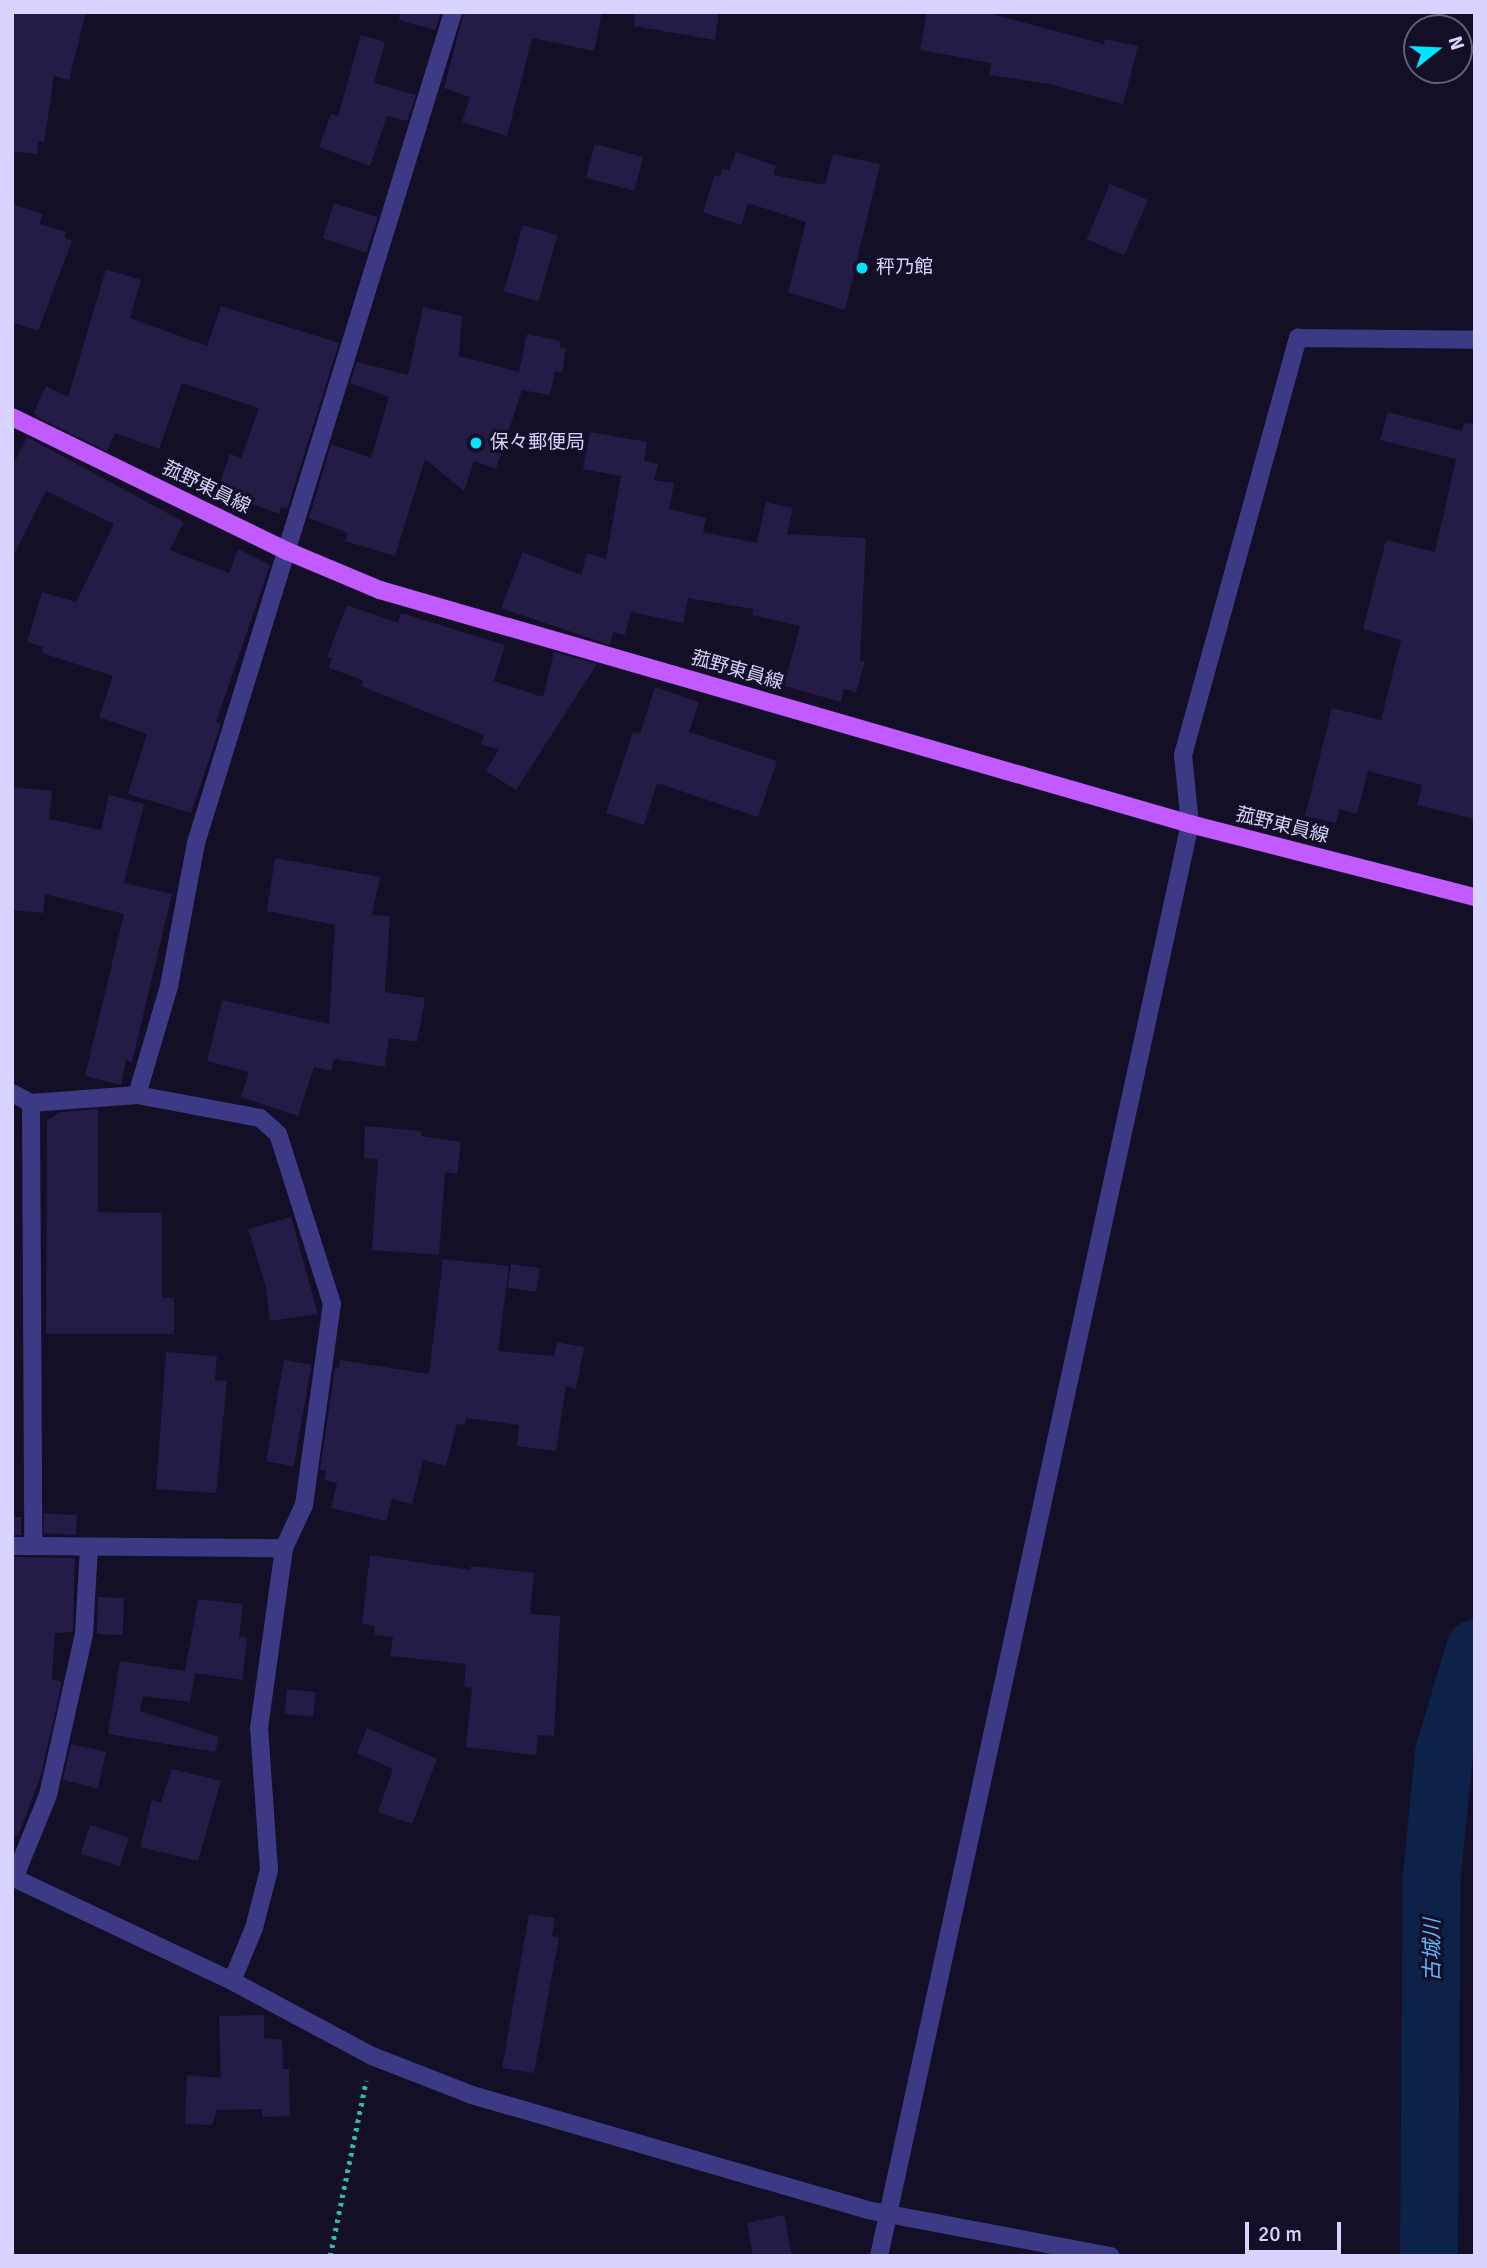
<!DOCTYPE html>
<meta charset="utf-8">
<style>
body{margin:0}
#map{position:relative;width:1487px;height:2268px;overflow:hidden;background:#130f26;font-family:Signika,"Noto Sans JP",sans-serif}
div>[style]{position:absolute}
.river>*{height:58px;margin:-29px;padding:0 29px;transform-origin:29px;border-radius:29px;background:#0c2248}
.building>*{inset:0;background:#241b47;transform-origin:0 0}
.path>*{height:4.5px;margin-top:-2.25px;transform-origin:0;background:repeating-linear-gradient(90deg,#2fb8b0 0 3.5px,transparent 0 8.5px)}
.street>*{height:18px;margin:-9px;padding:0 9px;transform-origin:9px;border-radius:9px;background:#3d3a85}
.primary>*{height:18px;margin:-9px;padding:0 9px;transform-origin:9px;border-radius:9px;background:#c25bff}
.dots>*{width:19px;height:19px;translate:-50% -50%;box-sizing:border-box;border:4px solid #130f26;border-radius:50%}
span{translate:-50% -50%;white-space:nowrap;text-align:center;line-height:1.15;-webkit-text-stroke:6px #130f26;paint-order:stroke}
.poi-label{font-size:19px;color:#d9d4ff}
.left{translate:0 -50%;text-align:left}
.street-label{font-size:19px;color:#d9d4ff}
.water-label{font-size:21px;color:#62b6ff;font-style:italic}
.frame{position:absolute;inset:0;border:14px solid #d9d4ff;pointer-events:none}
.north{position:absolute;left:1403px;top:14px;width:70px;height:70px;box-sizing:border-box;background:#130f26;border:2px solid #625e7d;border-radius:50%;rotate:72deg;font-size:19px;font-weight:700;line-height:28px;text-align:center;color:#d9d4ff}
.north::after{content:'';display:block;margin:auto;width:24px;height:32px;background:#00e5ff;clip-path:polygon(50% 0,100% 100%,50% 72%,0 100%)}
.scale{position:absolute;left:1245px;top:2222px;width:96px;height:32px;box-sizing:border-box;border:4px solid #d9d4ff;border-top:0;padding-left:9px;font-size:21px;line-height:24px;white-space:nowrap;color:#d9d4ff;-webkit-text-stroke:5px #130f26;paint-order:stroke}
</style>
<div id="map">
<div class="river">
<i style="left:1429px;top:2256px;width:382px;rotate:-89.6deg"></i>
<i style="left:1432px;top:1874px;width:122px;rotate:-84.3deg"></i>
<i style="left:1444px;top:1753px;width:109px;rotate:-73.4deg"></i>
</div>
<div class="building">
<i style="clip-path:polygon(12px 12px,86px 12px,69px 80px,54px 76px,44px 142px,38px 141px,37px 154px,12px 151px)"></i>
<i style="clip-path:polygon(400px 12px,441px 12px,435px 30px,399px 20px)"></i>
<i style="clip-path:polygon(464px 12px,602px 12px,594px 51px,532px 38px,507px 136px,462px 122px,470px 97px,444px 88px)"></i>
<i style="clip-path:polygon(635px 12px,719px 12px,715px 40px,634px 26px)"></i>
<i style="clip-path:polygon(927px 12px,984px 12px,1104px 44px,1105px 39px,1138px 46px,1123px 104px,1049px 84px,989px 75px,991px 63px,920px 50px)"></i>
<i style="clip-path:polygon(361px 35px,385px 42px,374px 83px,416px 95px,407px 121px,387px 116px,370px 166px,319px 147px,331px 114px,338px 116px)"></i>
<i style="left:595px;top:144px;width:50px;height:35px;rotate:15deg"></i>
<i style="clip-path:polygon(736px 152px,776px 166px,773px 175px,825px 185px,833px 154px,880px 164px,845px 310px,788px 292px,806px 222px,748px 203px,741px 225px,703px 212px,715px 175px,720px 177px,723px 168px,729px 170px)"></i>
<i style="left:1110px;top:184px;width:41px;height:60px;rotate:23deg"></i>
<i style="left:334px;top:203px;width:46px;height:37px;rotate:18deg"></i>
<i style="clip-path:polygon(12px 204px,43px 214px,39px 224px,66px 232px,65px 238px,72px 241px,38px 331px,12px 322px)"></i>
<i style="left:523px;top:225px;width:36px;height:69px;rotate:16deg"></i>
<i style="clip-path:polygon(106px 269px,141px 280px,130px 318px,207px 346px,221px 306px,339px 343px,287px 509px,281px 507px,279px 514px,217px 491px,230px 454px,241px 458px,259px 408px,182px 383px,159px 449px,115px 433px,107px 451px,37px 417px,34px 412px,46px 386px,68px 397px)"></i>
<i style="clip-path:polygon(423px 307px,462px 316px,459px 356px,519px 372px,527px 334px,561px 341px,560px 347px,566px 348px,562px 373px,555px 371px,550px 395px,522px 390px,496px 469px,474px 461px,464px 491px,425px 459px,395px 556px,345px 541px,348px 533px,309px 518px,331px 444px,371px 458px,389px 397px,350px 383px,357px 362px,408px 375px)"></i>
<i style="clip-path:polygon(1388px 412px,1462px 431px,1464px 423px,1475px 424px,1475px 819px,1417px 805px,1422px 785px,1368px 771px,1357px 814px,1339px 809px,1336px 823px,1305px 816px,1332px 708px,1381px 720px,1401px 640px,1363px 629px,1386px 540px,1435px 552px,1456px 459px,1380px 440px)"></i>
<i style="clip-path:polygon(590px 432px,647px 442px,644px 461px,658px 464px,654px 480px,674px 483px,669px 509px,706px 518px,703px 532px,757px 543px,766px 502px,793px 508px,787px 534px,866px 538px,860px 661px,865px 662px,856px 692px,844px 689px,841px 702px,784px 686px,800px 626px,752px 615px,753px 609px,688px 598px,683px 623px,631px 612px,625px 635px,613px 632px,610px 645px,501px 608px,523px 552px,581px 575px,587px 553px,606px 559px,621px 476px,583px 469px)"></i>
<i style="clip-path:polygon(27px 437px,184px 522px,170px 550px,229px 573px,238px 549px,270px 565px,216px 722px,221px 724px,191px 813px,128px 794px,147px 734px,99px 717px,113px 676px,42px 653px,43px 647px,27px 642px,42px 592px,76px 602px,114px 524px,46px 491px,12px 559px,12px 467px)"></i>
<i style="clip-path:polygon(347px 605px,398px 623px,401px 613px,505px 645px,494px 681px,543px 697px,554px 652px,597px 664px,516px 790px,486px 771px,499px 749px,481px 745px,484px 735px,361px 686px,363px 680px,329px 668px,332px 658px,327px 657px)"></i>
<i style="clip-path:polygon(655px 687px,699px 702px,689px 732px,777px 761px,758px 817px,657px 783px,644px 825px,606px 813px,633px 732px,640px 734px)"></i>
<i style="clip-path:polygon(12px 787px,52px 791px,49px 819px,101px 830px,109px 795px,144px 804px,124px 883px,172px 894px,132px 1062px,126px 1060px,121px 1085px,85px 1076px,124px 914px,45px 894px,43px 913px,12px 910px)"></i>
<i style="clip-path:polygon(275px 858px,380px 877px,372px 915px,390px 916px,385px 992px,425px 998px,417px 1042px,389px 1038px,385px 1067px,334px 1059px,331px 1071px,314px 1067px,298px 1116px,241px 1097px,249px 1072px,207px 1061px,222px 1000px,329px 1024px,335px 925px,267px 911px)"></i>
<i style="clip-path:polygon(98px 1109px,98px 1212px,162px 1213px,162px 1298px,174px 1298px,174px 1334px,46px 1334px,47px 1120px,60px 1112px)"></i>
<i style="clip-path:polygon(365px 1126px,422px 1131px,421px 1136px,461px 1142px,457px 1174px,445px 1172px,439px 1255px,372px 1250px,378px 1159px,364px 1158px)"></i>
<i style="clip-path:polygon(291px 1217px,318px 1314px,270px 1321px,266px 1287px,248px 1229px)"></i>
<i style="clip-path:polygon(443px 1259px,509px 1266px,498px 1351px,554px 1356px,557px 1342px,584px 1347px,576px 1389px,566px 1386px,556px 1451px,517px 1446px,519px 1425px,466px 1418px,465px 1425px,457px 1424px,446px 1466px,423px 1460px,412px 1504px,392px 1499px,386px 1521px,331px 1508px,337px 1483px,324px 1480px,326px 1471px,320px 1470px,335px 1368px,339px 1369px,340px 1360px,429px 1374px)"></i>
<i style="left:511px;top:1264px;width:29px;height:24px;rotate:8deg"></i>
<i style="clip-path:polygon(166px 1352px,217px 1356px,215px 1380px,227px 1381px,216px 1493px,156px 1489px)"></i>
<i style="left:284px;top:1360px;width:28px;height:103px;rotate:10deg"></i>
<i style="left:77px;top:1515px;width:20px;height:33px;rotate:93deg"></i>
<i style="left:12px;top:1517px;width:9px;height:18px"></i>
<i style="clip-path:polygon(370px 1555px,470px 1570px,471px 1566px,534px 1573px,530px 1614px,560px 1616px,554px 1736px,538px 1735px,536px 1755px,466px 1747px,472px 1688px,464px 1687px,466px 1664px,390px 1656px,393px 1637px,374px 1635px,375px 1626px,362px 1624px)"></i>
<i style="clip-path:polygon(12px 1557px,75px 1558px,73px 1632px,55px 1633px,52px 1679px,62px 1682px,41px 1775px,18px 1836px,12px 1835px)"></i>
<i style="left:98px;top:1597px;width:26px;height:37px;rotate:2deg"></i>
<i style="clip-path:polygon(198px 1599px,243px 1604px,239px 1637px,247px 1638px,242px 1680px,195px 1673px,190px 1702px,143px 1696px,140px 1711px,219px 1737px,215px 1752px,108px 1734px,120px 1661px,185px 1671px)"></i>
<i style="left:287px;top:1689px;width:29px;height:25px;rotate:6deg"></i>
<i style="clip-path:polygon(367px 1728px,437px 1759px,412px 1824px,378px 1812px,393px 1769px,357px 1753px)"></i>
<i style="left:71px;top:1744px;width:36px;height:37px;rotate:13deg"></i>
<i style="clip-path:polygon(172px 1769px,221px 1781px,198px 1861px,140px 1847px,152px 1800px,161px 1802px)"></i>
<i style="left:90px;top:1825px;width:41px;height:30px;rotate:18deg"></i>
<i style="clip-path:polygon(529px 1914px,555px 1918px,552px 1936px,559px 1938px,534px 2073px,502px 2068px)"></i>
<i style="clip-path:polygon(264px 2015px,264px 2038px,282px 2040px,283px 2069px,289px 2069px,290px 2116px,262px 2117px,262px 2109px,217px 2110px,212px 2125px,185px 2124px,187px 2075px,221px 2078px,219px 2016px)"></i>
<i style="clip-path:polygon(784px 2215px,792px 2256px,753px 2256px,747px 2223px)"></i>
</div>
<div class="path">
<i style="left:330px;top:2256px;width:179px;rotate:-78.4deg"></i>
</div>
<div class="street">
<i style="left:12px;top:1093px;width:21px;rotate:28deg"></i>
<i style="left:137px;top:1095px;width:114px;rotate:-73.6deg"></i>
<i style="left:169px;top:986px;width:146px;rotate:-79.3deg"></i>
<i style="left:196px;top:843px;width:870px;rotate:-72.81deg"></i>
<i style="left:12px;top:1546px;width:21px"></i>
<i style="left:15px;top:1876px;width:87px;rotate:-67.8deg"></i>
<i style="left:48px;top:1795px;width:165px;rotate:-77.4deg"></i>
<i style="left:84px;top:1634px;width:86px;rotate:-86.7deg"></i>
<i style="left:12px;top:1877px;width:243px;rotate:25.3deg"></i>
<i style="left:232px;top:1981px;width:159px;rotate:28.2deg"></i>
<i style="left:372px;top:2056px;width:107px;rotate:21.3deg"></i>
<i style="left:472px;top:2095px;width:411px;rotate:16.2deg"></i>
<i style="left:867px;top:2210px;width:248px;rotate:10.7deg"></i>
<i style="left:232px;top:1981px;width:57px;rotate:-67.5deg"></i>
<i style="left:254px;top:1928px;width:60px;rotate:-75.5deg"></i>
<i style="left:269px;top:1870px;width:142px;rotate:-94deg"></i>
<i style="left:259px;top:1728px;width:182px;rotate:-82.1deg"></i>
<i style="left:284px;top:1548px;width:47px;rotate:-65.1deg"></i>
<i style="left:304px;top:1505px;width:203px;rotate:-82.1deg"></i>
<i style="left:332px;top:1304px;width:178px;rotate:-107.6deg"></i>
<i style="left:278px;top:1134px;width:24px;rotate:-138deg"></i>
<i style="left:260px;top:1118px;width:125px;rotate:-169.4deg"></i>
<i style="left:137px;top:1095px;width:106px;rotate:175.7deg"></i>
<i style="left:31px;top:1103px;width:443px;rotate:89.7deg"></i>
<i style="left:33px;top:1546px;width:251px;rotate:0.5deg"></i>
<i style="left:879px;top:2256px;width:1465px;rotate:-77.75deg"></i>
<i style="left:1190px;top:824px;width:69px;rotate:-95.8deg"></i>
<i style="left:1183px;top:755px;width:433px;rotate:-74.6deg"></i>
<i style="left:1298px;top:338px;width:177px;rotate:0.6deg"></i>
</div>
<div class="primary">
<i style="left:12px;top:417px;width:306px;rotate:26deg"></i>
<i style="left:287px;top:551px;width:101px;rotate:22.8deg"></i>
<i style="left:380px;top:590px;width:843px;rotate:16.11deg"></i>
<i style="left:1190px;top:824px;width:294px;rotate:14.4deg"></i>
</div>
<div class="dots">
<i style="left:862px;top:268px;background:#00e5ff"></i>
<i style="left:476px;top:443px;background:#00e5ff"></i>
</div>
<div class="poi-label">
<span class="left" style="left:876px;top:268px">秤乃館</span>
<span class="left" style="left:490px;top:443px">保々郵便局</span>
</div>
<div class="street-label">
<span style="left:206px;top:488px;rotate:26deg">菰野東員線</span>
<span style="left:737px;top:671px;rotate:16deg">菰野東員線</span>
<span style="left:1282px;top:826px;rotate:14deg">菰野東員線</span>
</div>
<div class="water-label">
<span style="left:1432px;top:1950px;rotate:-90deg">古城川</span>
</div>
<div class="frame"></div>
<div class="north">N</div>
<div class="scale">20 m</div>
</div>
